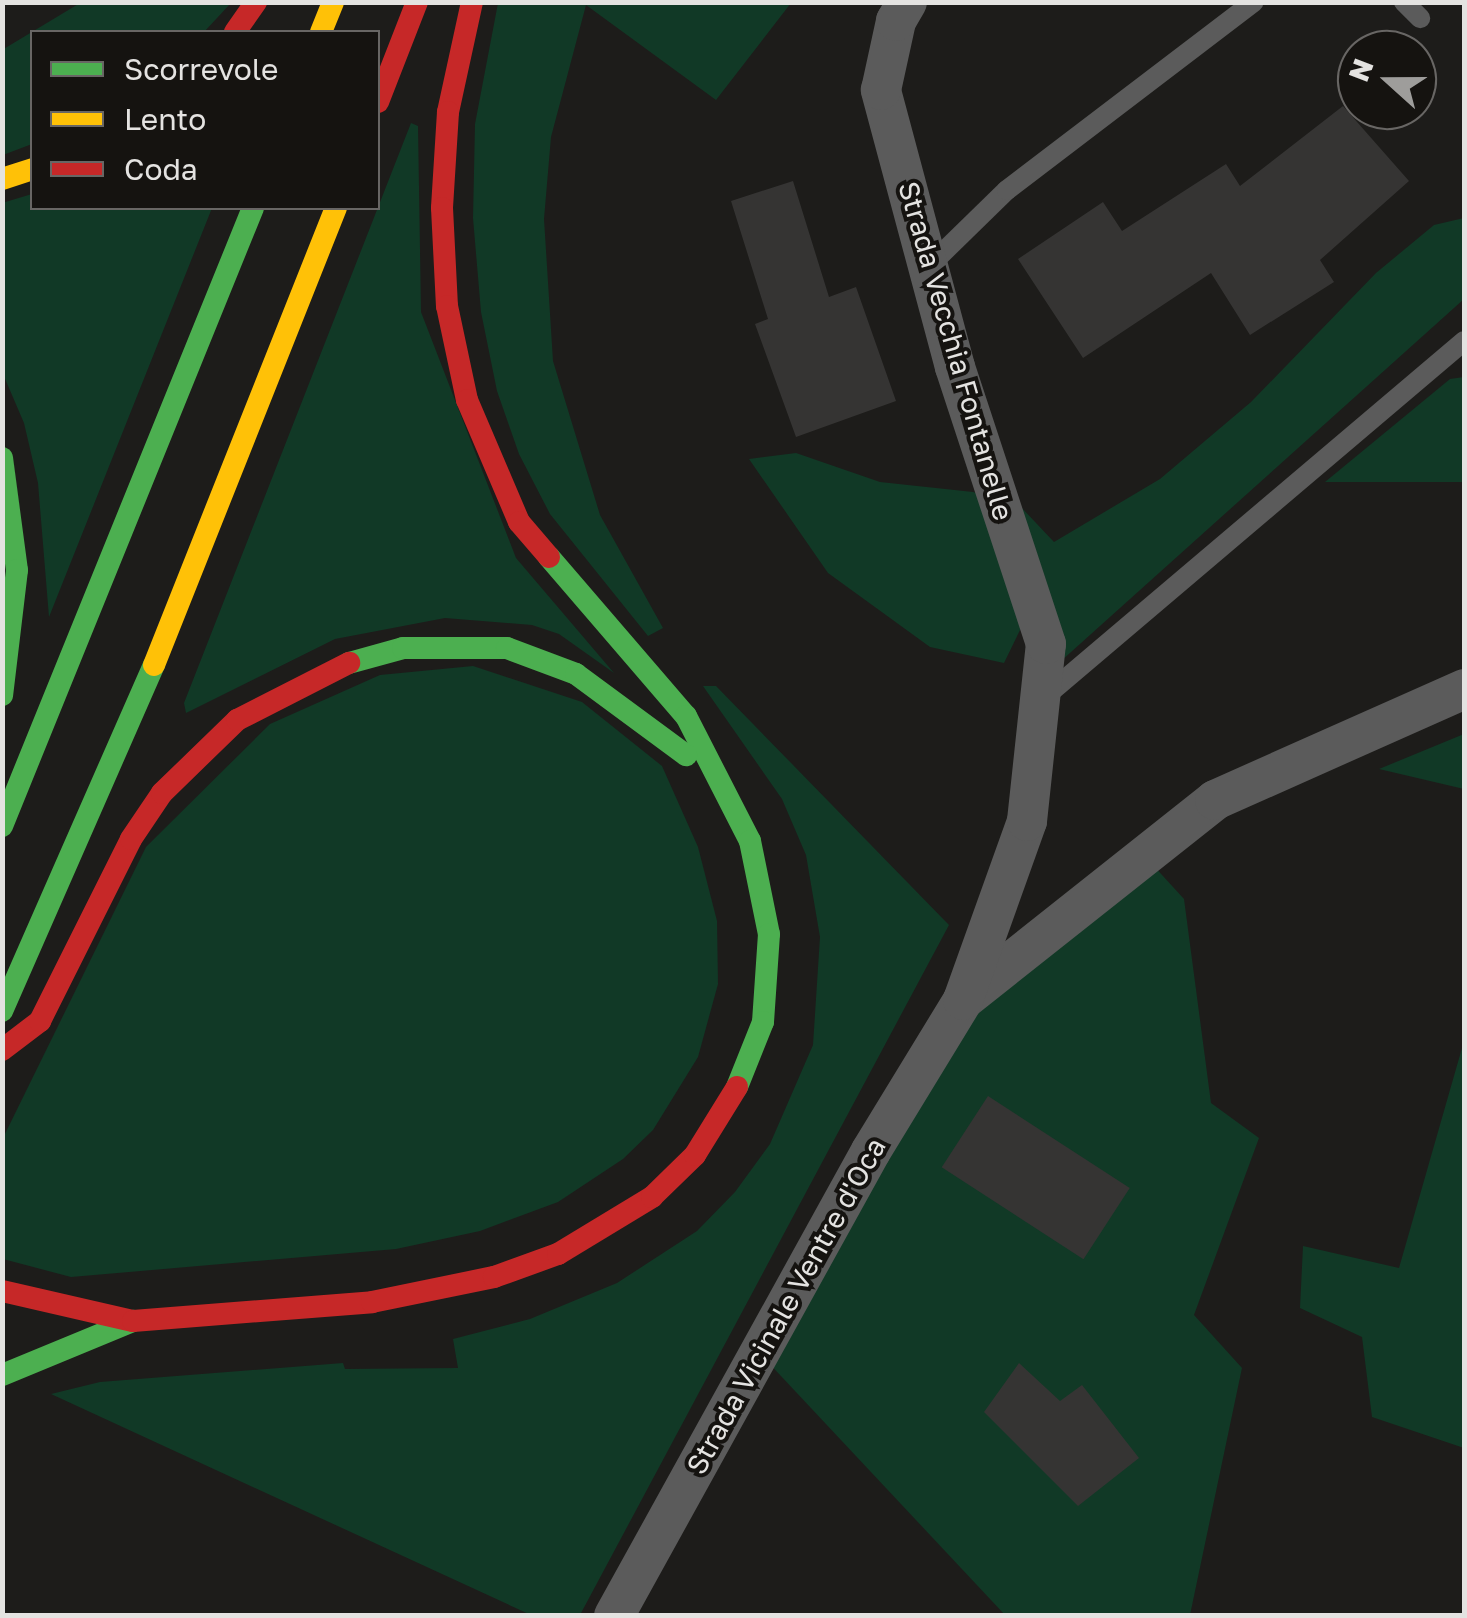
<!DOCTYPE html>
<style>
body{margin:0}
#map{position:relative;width:1467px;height:1618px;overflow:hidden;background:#1d1c1a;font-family:"Golos Text",sans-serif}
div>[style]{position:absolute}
.green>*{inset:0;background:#113926}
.building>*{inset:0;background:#353433;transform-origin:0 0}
.lane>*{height:20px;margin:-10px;padding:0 10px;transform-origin:10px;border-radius:10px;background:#5b5b5b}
.street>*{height:40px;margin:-20px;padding:0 20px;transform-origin:20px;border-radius:20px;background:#5b5b5b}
.fast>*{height:22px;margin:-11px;padding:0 11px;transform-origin:11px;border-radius:11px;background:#4caf50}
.slow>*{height:22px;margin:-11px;padding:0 11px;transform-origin:11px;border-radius:11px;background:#ffc107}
.jam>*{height:22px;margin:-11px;padding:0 11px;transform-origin:11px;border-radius:11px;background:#c62828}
span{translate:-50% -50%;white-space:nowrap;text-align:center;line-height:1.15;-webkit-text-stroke:8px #151310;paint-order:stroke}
.street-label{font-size:28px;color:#e4e3e1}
.frame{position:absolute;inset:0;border:5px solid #e4e3e1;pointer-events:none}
.legend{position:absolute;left:30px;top:30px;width:350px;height:180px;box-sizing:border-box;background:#151310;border:2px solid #686664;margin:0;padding:12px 18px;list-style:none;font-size:30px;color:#e4e3e1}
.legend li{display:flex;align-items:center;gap:20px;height:50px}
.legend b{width:50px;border:2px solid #686664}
.north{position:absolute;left:1337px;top:30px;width:100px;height:100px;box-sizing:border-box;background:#151310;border:2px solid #686664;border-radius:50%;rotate:291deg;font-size:28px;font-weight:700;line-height:40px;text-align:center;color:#e4e3e1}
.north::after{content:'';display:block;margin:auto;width:35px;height:45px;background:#9e9d9b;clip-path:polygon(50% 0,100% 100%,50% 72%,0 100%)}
</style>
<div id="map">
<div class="green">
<i style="clip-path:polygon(80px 3px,231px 3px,204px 32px,32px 32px,32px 144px,3px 155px,2px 50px)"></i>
<i style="clip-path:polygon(498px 3px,791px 3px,716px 100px,586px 5px,551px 137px,544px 219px,553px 361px,600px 515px,663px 628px,648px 636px,550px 514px,519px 454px,497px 391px,481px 312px,473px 218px,475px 124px)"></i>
<i style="clip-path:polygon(411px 123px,418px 126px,421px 312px,516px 558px,614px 673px,559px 634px,532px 625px,445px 618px,335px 639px,186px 713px,184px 703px)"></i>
<i style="clip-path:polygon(32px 194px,32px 208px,212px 208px,49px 617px,38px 483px,24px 423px,3px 374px,2px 203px)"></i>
<i style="clip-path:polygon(1464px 218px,1464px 299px,1051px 670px,1036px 597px,1004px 663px,930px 647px,828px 573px,749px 459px,796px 453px,880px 482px,973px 492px,1020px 506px,1054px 542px,1160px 479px,1251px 402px,1376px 273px,1434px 225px)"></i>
<i style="clip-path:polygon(1464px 377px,1464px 482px,1325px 482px,1450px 379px)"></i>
<i style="clip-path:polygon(473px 666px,582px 702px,662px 766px,698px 847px,717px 921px,718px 984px,698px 1057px,653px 1130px,623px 1159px,558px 1202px,480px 1231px,396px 1249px,71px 1277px,3px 1259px,2px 1140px,146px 847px,270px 724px,380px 675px)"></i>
<i style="clip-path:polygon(703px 686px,716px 686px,949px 925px,580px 1615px,531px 1615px,51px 1394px,100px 1382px,343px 1363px,345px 1369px,458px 1368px,453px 1339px,530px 1319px,617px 1283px,697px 1231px,735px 1192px,770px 1144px,813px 1045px,820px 937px,806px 855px,782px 799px)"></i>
<i style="clip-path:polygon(1464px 734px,1464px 789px,1379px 769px)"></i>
<i style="clip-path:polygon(1152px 864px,1184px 899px,1211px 1103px,1259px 1138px,1194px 1315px,1242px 1368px,1190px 1615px,1005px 1615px,765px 1359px,957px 1020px)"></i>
<i style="clip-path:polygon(1464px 1041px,1464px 1448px,1372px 1417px,1362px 1337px,1300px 1308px,1303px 1246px,1399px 1268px)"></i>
</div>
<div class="building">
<i style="clip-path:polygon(1343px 106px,1409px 181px,1320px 260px,1334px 282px,1250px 335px,1211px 273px,1083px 358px,1018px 259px,1103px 202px,1122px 231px,1226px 164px,1240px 186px)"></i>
<i style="clip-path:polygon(793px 181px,829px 297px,856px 287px,896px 401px,796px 437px,755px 324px,768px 319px,731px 201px)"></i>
<i style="left:988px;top:1096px;width:169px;height:85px;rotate:33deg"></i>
<i style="clip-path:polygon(1019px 1363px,1060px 1401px,1082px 1385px,1139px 1458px,1078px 1506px,984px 1412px)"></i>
</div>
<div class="lane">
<i style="left:1404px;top:2px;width:23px;rotate:45deg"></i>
<i style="left:928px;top:267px;width:110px;rotate:-44.3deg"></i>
<i style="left:1007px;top:190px;width:310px;rotate:-37.3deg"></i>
<i style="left:1042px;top:699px;width:553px;rotate:-40.31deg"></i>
</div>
<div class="street">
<i style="left:963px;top:1000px;width:322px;rotate:-38.4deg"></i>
<i style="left:1215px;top:800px;width:273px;rotate:-24deg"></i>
<i style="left:614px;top:1616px;width:531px;rotate:-61.07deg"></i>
<i style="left:871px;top:1151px;width:177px;rotate:-58.6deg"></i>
<i style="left:963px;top:1000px;width:190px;rotate:-70.3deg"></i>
<i style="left:1027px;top:821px;width:178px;rotate:-83.9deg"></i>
<i style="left:1046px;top:644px;width:292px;rotate:-108.2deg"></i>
<i style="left:955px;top:367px;width:287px;rotate:-105deg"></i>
<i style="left:881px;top:90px;width:71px;rotate:-77.7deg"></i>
<i style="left:896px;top:21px;width:22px;rotate:-60deg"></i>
</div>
<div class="fast">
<i style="left:2px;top:458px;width:113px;rotate:82.4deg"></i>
<i style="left:17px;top:570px;width:126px;rotate:96.8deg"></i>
<i style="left:549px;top:557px;width:210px;rotate:49.3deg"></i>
<i style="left:686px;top:716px;width:140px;rotate:62.9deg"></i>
<i style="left:750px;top:841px;width:95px;rotate:78.5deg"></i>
<i style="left:769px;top:934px;width:88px;rotate:93.9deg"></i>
<i style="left:763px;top:1022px;width:70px;rotate:111.8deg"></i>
<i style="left:349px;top:663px;width:56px;rotate:-15.5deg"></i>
<i style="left:403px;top:648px;width:104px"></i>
<i style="left:507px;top:648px;width:74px;rotate:20.6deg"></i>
<i style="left:576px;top:674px;width:137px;rotate:36.4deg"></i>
<i style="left:2px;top:826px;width:667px;rotate:-67.9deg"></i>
<i style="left:2px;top:1011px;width:378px;rotate:-66.3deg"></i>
<i style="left:2px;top:1375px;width:142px;rotate:-22.4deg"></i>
</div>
<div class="slow">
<i style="left:321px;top:32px;width:32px;rotate:-68deg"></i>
<i style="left:2px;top:179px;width:32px;rotate:-18deg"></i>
<i style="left:154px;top:665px;width:492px;rotate:-68.3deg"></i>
</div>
<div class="jam">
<i style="left:472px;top:2px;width:113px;rotate:102.3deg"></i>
<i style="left:448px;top:112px;width:96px;rotate:93.6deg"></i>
<i style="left:442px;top:208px;width:98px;rotate:87.1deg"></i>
<i style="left:447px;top:306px;width:96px;rotate:78deg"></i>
<i style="left:467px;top:400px;width:133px;rotate:66.9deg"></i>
<i style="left:519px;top:522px;width:46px;rotate:49.4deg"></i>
<i style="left:235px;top:32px;width:37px;rotate:-55deg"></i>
<i style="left:378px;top:102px;width:107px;rotate:-68.7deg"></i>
<i style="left:2px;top:1050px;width:48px;rotate:-37.3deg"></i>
<i style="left:40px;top:1021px;width:203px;rotate:-63.4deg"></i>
<i style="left:131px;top:839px;width:55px;rotate:-56deg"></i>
<i style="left:162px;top:793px;width:105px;rotate:-44.2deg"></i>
<i style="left:237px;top:720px;width:126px;rotate:-27deg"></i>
<i style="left:2px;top:1291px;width:134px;rotate:12.9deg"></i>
<i style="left:133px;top:1321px;width:240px;rotate:-4.5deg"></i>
<i style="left:372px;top:1302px;width:125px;rotate:-11.6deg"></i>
<i style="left:494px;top:1277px;width:68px;rotate:-19.8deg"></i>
<i style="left:558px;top:1254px;width:110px;rotate:-31.2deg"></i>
<i style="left:652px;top:1197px;width:60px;rotate:-44.3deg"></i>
<i style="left:695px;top:1155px;width:80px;rotate:-58.3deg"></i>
</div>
<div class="street-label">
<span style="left:956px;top:351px;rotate:74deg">Strada Vecchia Fontanelle</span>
<span style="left:786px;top:1306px;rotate:-61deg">Strada Vicinale Ventre d'Oca</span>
</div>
<div class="frame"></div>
<ul class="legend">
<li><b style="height:12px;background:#4caf50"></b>Scorrevole</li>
<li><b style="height:12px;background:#ffc107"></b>Lento</li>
<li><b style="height:12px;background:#c62828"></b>Coda</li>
</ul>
<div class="north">N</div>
</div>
